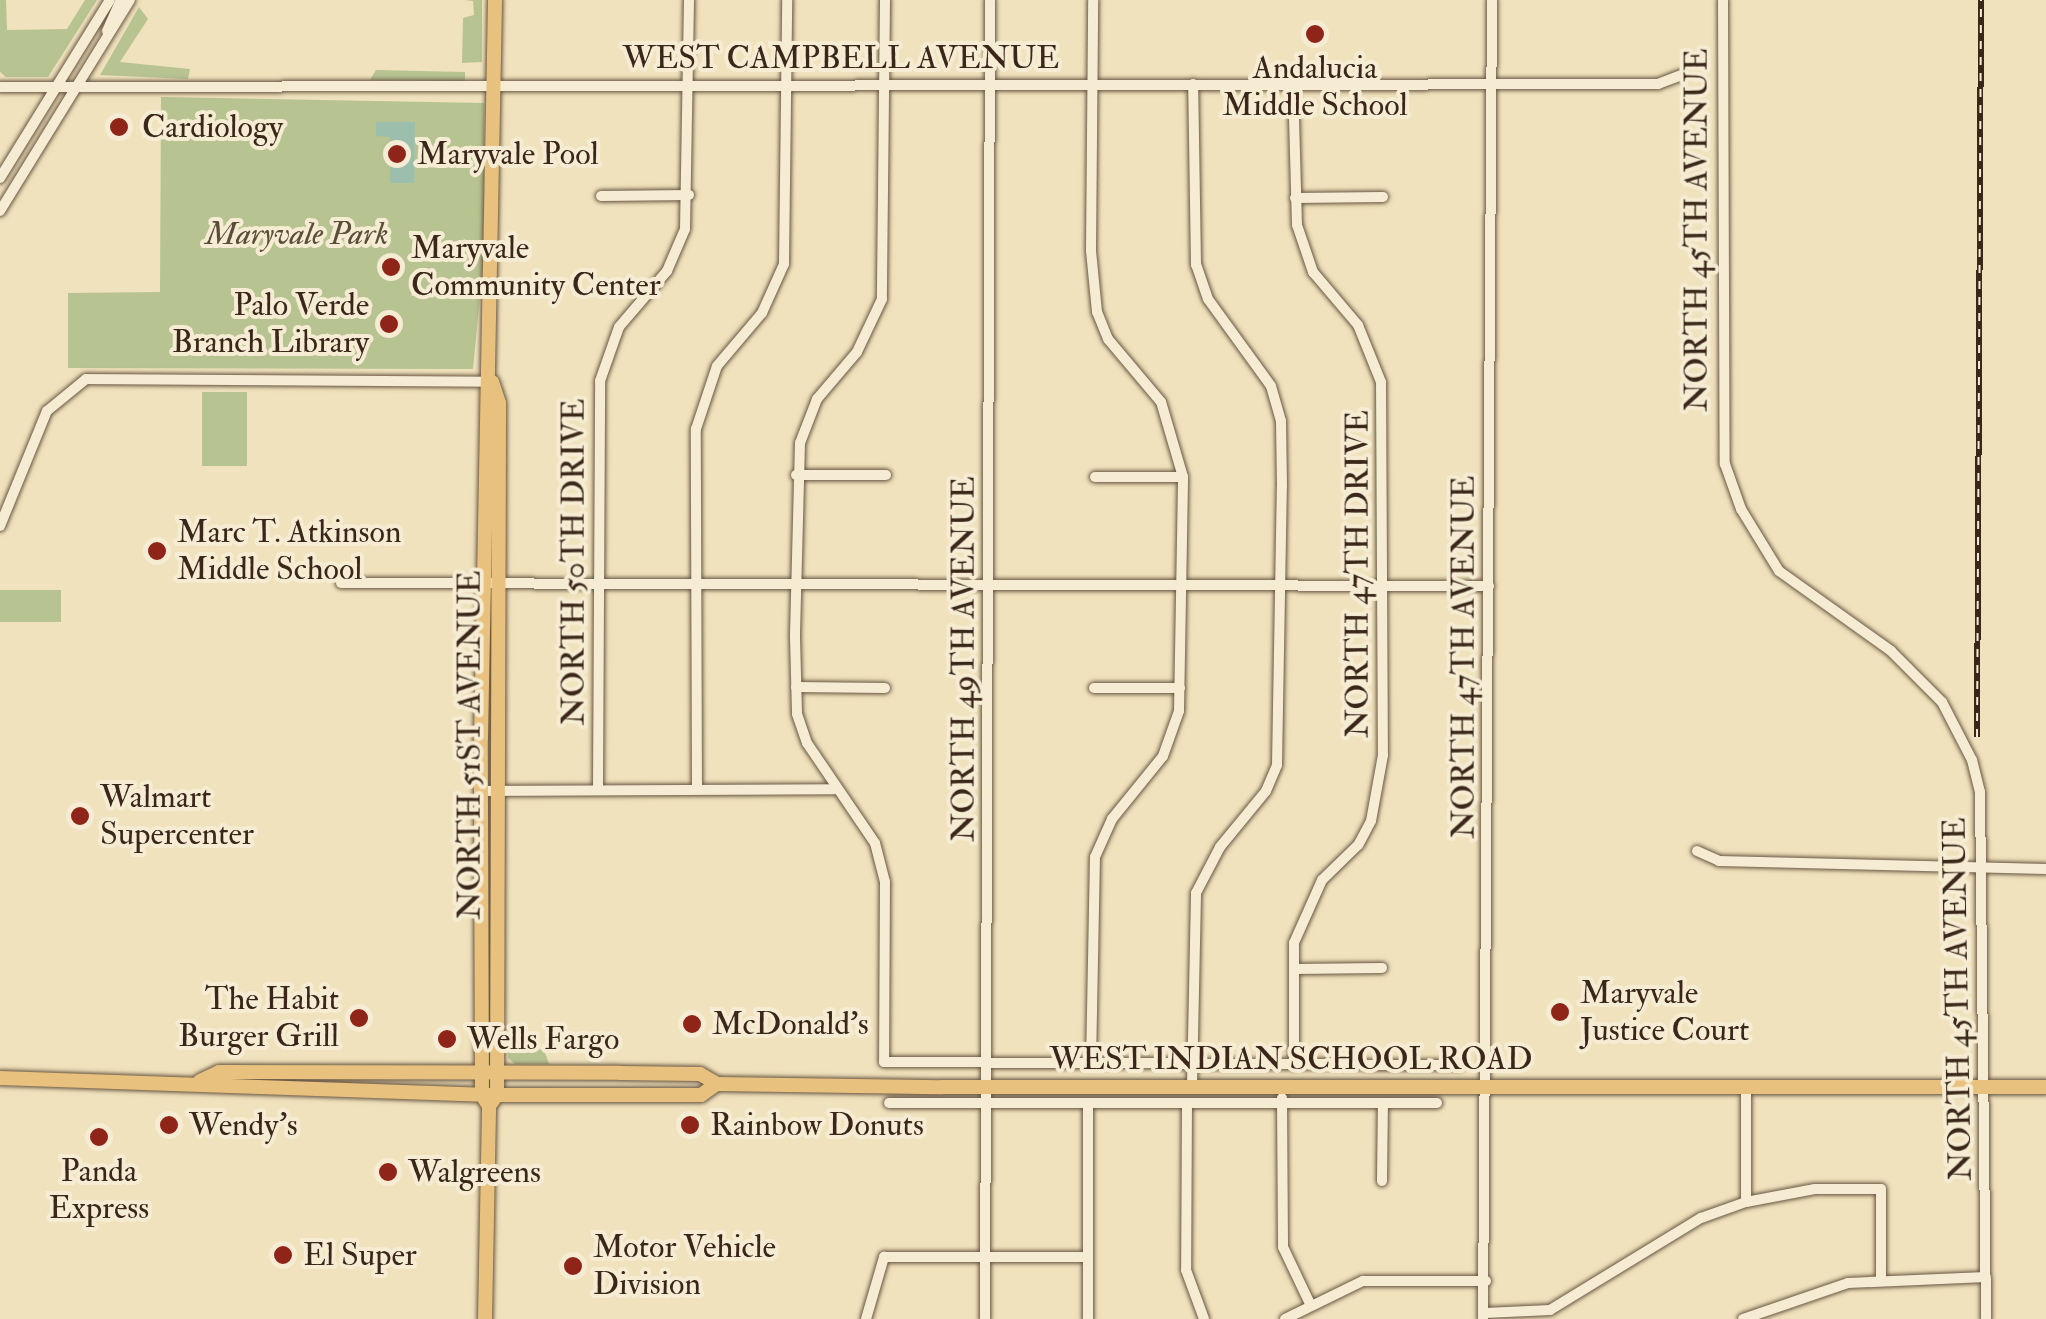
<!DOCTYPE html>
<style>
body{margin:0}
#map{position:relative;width:2046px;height:1319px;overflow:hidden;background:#f0e2bc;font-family:"IM FELL Double Pica",serif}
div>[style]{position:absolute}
.green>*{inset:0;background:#b8c392;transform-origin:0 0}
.water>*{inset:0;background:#9bbfac}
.roads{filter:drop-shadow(0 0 2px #685642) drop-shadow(0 0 2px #685642)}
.minor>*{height:10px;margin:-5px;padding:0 5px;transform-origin:5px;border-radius:5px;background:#f5ecd3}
.major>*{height:14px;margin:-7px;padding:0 7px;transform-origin:7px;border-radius:7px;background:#e8c17e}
.rail>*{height:6px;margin-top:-3px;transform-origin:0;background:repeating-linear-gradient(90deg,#f5ecd3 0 8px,#3a271a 0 16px);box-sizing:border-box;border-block:2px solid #3a271a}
.dots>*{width:28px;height:28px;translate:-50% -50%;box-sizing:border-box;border:5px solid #f5ecd3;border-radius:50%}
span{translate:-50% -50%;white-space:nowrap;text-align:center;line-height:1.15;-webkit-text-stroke:8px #f5ecd3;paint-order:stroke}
.street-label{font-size:32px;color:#3a271a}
.poi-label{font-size:32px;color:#3a271a}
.left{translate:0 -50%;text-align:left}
.right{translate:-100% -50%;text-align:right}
.park-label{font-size:32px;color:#5a4e38;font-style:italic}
</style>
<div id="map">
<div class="green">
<i style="clip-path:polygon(0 0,6px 0,7px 30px,67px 29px,85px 0,97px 0,48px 77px,6px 77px,0 72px)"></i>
<i style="clip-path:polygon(464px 0,482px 0,482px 62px,462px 63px,463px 18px,474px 15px,473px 1px)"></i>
<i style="clip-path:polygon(139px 7px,148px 19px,120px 62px,190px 69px,188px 79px,100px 75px)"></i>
<i style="clip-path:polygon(376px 70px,465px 72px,465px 81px,370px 80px)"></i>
<i style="clip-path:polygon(161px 97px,484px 103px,484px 254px,473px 369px,68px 368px,68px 293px,160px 292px)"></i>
<i style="left:202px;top:392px;width:45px;height:74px"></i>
<i style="left:0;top:590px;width:61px;height:32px"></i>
<i style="clip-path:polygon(523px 1028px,523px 1048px,544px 1050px,549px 1064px,515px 1064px,508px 1058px,509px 1038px)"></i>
</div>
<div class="water">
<i style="clip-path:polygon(376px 122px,415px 122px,414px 183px,390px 183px,390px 137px,376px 136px)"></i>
</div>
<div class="roads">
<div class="minor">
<i style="left:885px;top:0;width:299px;rotate:90.6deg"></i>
<i style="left:882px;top:299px;width:59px;rotate:115.3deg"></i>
<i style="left:857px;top:352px;width:62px;rotate:130.4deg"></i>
<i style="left:817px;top:399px;width:47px;rotate:111.1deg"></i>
<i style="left:800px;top:443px;width:194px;rotate:91.5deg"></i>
<i style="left:795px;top:637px;width:77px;rotate:88.5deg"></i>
<i style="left:797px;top:714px;width:31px;rotate:71deg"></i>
<i style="left:807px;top:743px;width:121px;rotate:55.8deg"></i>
<i style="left:875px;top:843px;width:40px;rotate:75.6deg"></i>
<i style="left:885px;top:882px;width:180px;rotate:90.3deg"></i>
<i style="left:884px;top:1062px;width:576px;rotate:0.3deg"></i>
<i style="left:1723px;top:0;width:464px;rotate:89.8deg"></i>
<i style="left:1725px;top:464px;width:48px;rotate:70.4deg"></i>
<i style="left:1741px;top:509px;width:73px;rotate:58.5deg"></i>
<i style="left:1779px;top:571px;width:138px;rotate:35.5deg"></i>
<i style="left:1891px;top:651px;width:72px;rotate:45deg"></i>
<i style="left:1942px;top:702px;width:65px;rotate:62.7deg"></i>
<i style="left:1972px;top:760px;width:33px;rotate:76deg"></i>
<i style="left:1980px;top:792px;width:527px;rotate:89.35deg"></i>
<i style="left:107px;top:31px;width:34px;rotate:-66deg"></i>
<i style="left:1293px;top:82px;width:143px;rotate:88.4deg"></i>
<i style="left:1297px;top:225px;width:50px;rotate:71.2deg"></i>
<i style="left:1313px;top:272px;width:70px;rotate:49.7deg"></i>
<i style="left:1358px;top:325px;width:61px;rotate:68deg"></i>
<i style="left:1381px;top:382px;width:373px;rotate:89.7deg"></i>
<i style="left:1383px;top:755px;width:67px;rotate:100.3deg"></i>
<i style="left:1371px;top:821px;width:27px;rotate:118deg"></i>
<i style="left:1358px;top:845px;width:50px;rotate:135.8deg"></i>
<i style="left:1322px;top:880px;width:69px;rotate:114deg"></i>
<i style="left:1294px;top:943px;width:122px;rotate:90deg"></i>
<i style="left:0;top:87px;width:1658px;rotate:-0.1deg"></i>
<i style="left:1658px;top:84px;width:25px;rotate:-21deg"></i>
<i style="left:0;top:178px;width:209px;rotate:-58.3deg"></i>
<i style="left:601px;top:196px;width:88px;rotate:-0.7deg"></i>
<i style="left:1295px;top:198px;width:88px;rotate:-0.7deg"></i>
<i style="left:0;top:211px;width:248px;rotate:-58.4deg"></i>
<i style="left:796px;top:475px;width:90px"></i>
<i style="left:1095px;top:477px;width:88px"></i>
<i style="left:0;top:526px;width:124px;rotate:-67.8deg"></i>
<i style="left:47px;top:411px;width:50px;rotate:-39.4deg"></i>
<i style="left:86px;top:379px;width:405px;rotate:0.4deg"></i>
<i style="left:341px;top:583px;width:1148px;rotate:0.15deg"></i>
<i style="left:796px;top:687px;width:89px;rotate:0.6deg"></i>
<i style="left:1094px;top:688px;width:86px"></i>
<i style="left:697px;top:789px;width:360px;rotate:-90.2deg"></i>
<i style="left:696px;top:429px;width:66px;rotate:-71.6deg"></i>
<i style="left:717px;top:366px;width:70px;rotate:-49.7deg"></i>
<i style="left:762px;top:313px;width:54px;rotate:-65.8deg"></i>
<i style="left:784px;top:264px;width:264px;rotate:-89.3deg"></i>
<i style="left:598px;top:790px;width:409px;rotate:-89.7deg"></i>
<i style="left:600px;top:381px;width:57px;rotate:-70.6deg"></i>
<i style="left:619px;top:327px;width:74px;rotate:-49.4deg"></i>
<i style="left:667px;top:271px;width:46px;rotate:-66.8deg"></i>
<i style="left:685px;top:229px;width:229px;rotate:-89deg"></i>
<i style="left:481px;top:791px;width:353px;rotate:-0.3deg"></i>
<i style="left:1697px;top:851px;width:24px;rotate:24deg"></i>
<i style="left:1719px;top:861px;width:327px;rotate:1.4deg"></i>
<i style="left:1294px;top:969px;width:88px;rotate:-0.7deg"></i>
<i style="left:1091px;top:1064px;width:207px;rotate:-88.9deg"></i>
<i style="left:1095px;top:857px;width:42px;rotate:-65.9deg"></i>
<i style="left:1112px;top:819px;width:81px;rotate:-51deg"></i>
<i style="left:1163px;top:756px;width:48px;rotate:-70.4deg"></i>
<i style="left:1179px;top:711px;width:234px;rotate:-89deg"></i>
<i style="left:1183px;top:477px;width:78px;rotate:-106.3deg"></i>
<i style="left:1161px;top:402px;width:82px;rotate:-130.1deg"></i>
<i style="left:1108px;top:339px;width:29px;rotate:-112deg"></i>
<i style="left:1097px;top:312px;width:61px;rotate:-95.6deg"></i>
<i style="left:1091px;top:251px;width:251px;rotate:-89.5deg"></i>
<i style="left:1192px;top:1086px;width:193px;rotate:-88.8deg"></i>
<i style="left:1196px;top:893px;width:52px;rotate:-62.4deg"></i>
<i style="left:1220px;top:847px;width:72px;rotate:-50.6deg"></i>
<i style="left:1266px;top:791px;width:28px;rotate:-67deg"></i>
<i style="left:1277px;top:765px;width:279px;rotate:-89deg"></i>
<i style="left:1282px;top:486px;width:65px;rotate:-90.9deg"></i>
<i style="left:1281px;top:421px;width:36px;rotate:-106deg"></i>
<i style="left:1271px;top:386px;width:107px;rotate:-125.9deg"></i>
<i style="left:1208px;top:299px;width:36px;rotate:-109deg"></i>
<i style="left:1196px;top:265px;width:181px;rotate:-90.9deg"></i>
<i style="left:1746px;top:1087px;width:115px;rotate:90deg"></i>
<i style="left:1282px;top:1098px;width:149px;rotate:89.6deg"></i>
<i style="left:1283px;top:1247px;width:65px;rotate:64.6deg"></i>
<i style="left:889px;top:1103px;width:548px"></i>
<i style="left:1187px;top:1103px;width:167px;rotate:90.3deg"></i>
<i style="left:1186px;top:1270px;width:52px;rotate:69.8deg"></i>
<i style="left:1382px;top:1181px;width:78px;rotate:-89.3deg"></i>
<i style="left:1485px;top:1313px;width:65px;rotate:-2.6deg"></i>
<i style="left:1550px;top:1310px;width:177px;rotate:-31.4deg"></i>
<i style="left:1701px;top:1218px;width:48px;rotate:-19.6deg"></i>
<i style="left:1746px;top:1202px;width:70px;rotate:-10.7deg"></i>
<i style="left:1815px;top:1189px;width:66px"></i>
<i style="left:1881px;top:1189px;width:89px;rotate:90deg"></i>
<i style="left:866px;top:1319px;width:65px;rotate:-73.8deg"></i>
<i style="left:884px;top:1257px;width:204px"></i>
<i style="left:985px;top:1319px;width:1319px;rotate:-89.78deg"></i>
<i style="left:1088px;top:1319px;width:216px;rotate:-90deg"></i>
<i style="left:1285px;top:1319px;width:87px;rotate:-26deg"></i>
<i style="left:1363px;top:1281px;width:123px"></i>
<i style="left:1483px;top:1319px;width:1319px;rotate:-89.61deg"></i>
<i style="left:1743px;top:1319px;width:111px;rotate:-18.9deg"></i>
<i style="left:1848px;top:1283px;width:138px;rotate:-2.5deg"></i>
</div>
<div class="major">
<i style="left:0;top:1078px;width:497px;rotate:2deg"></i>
<i style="left:497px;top:1095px;width:204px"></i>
<i style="left:701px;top:1095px;width:19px;rotate:-35deg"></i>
<i style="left:200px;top:1081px;width:21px;rotate:-25deg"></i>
<i style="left:219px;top:1072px;width:401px;rotate:0.1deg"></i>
<i style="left:620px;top:1073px;width:80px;rotate:0.7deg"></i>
<i style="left:700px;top:1074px;width:20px;rotate:30deg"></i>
<i style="left:717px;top:1084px;width:225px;rotate:0.8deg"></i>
<i style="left:942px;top:1087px;width:1104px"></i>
<i style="left:489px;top:1106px;width:14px;rotate:-54deg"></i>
<i style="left:497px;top:1095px;width:692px;rotate:-89.83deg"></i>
<i style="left:499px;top:403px;width:22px;rotate:-108deg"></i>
<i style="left:485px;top:1319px;width:213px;rotate:-88.9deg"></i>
<i style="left:489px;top:1106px;width:13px;rotate:-122deg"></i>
<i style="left:482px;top:1095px;width:357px;rotate:-90.2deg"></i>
<i style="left:481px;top:738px;width:738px;rotate:-88.91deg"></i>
</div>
</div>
<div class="rail">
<i style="left:1977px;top:737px;width:737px;rotate:-89.69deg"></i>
</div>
<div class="dots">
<i style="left:1315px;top:34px;background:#8f2418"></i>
<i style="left:119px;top:127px;background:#8f2418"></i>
<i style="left:397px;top:154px;background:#8f2418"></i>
<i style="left:391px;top:267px;background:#8f2418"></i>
<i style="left:389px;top:324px;background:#8f2418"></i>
<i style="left:157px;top:551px;background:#8f2418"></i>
<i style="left:80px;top:816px;background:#8f2418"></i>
<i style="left:1560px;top:1012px;background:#8f2418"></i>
<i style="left:359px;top:1018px;background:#8f2418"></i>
<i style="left:692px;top:1024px;background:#8f2418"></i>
<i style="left:447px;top:1039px;background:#8f2418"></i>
<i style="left:169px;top:1125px;background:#8f2418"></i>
<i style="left:690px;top:1125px;background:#8f2418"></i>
<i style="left:99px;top:1137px;background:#8f2418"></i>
<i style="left:388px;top:1172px;background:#8f2418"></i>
<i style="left:283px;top:1255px;background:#8f2418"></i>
<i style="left:573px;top:1266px;background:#8f2418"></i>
</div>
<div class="street-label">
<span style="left:841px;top:58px">WEST CAMPBELL AVENUE</span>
<span style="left:1697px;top:230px;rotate:-90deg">NORTH 45TH AVENUE</span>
<span style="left:574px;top:562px;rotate:-90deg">NORTH 50TH DRIVE</span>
<span style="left:1358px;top:574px;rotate:-90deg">NORTH 47TH DRIVE</span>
<span style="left:1464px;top:657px;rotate:-90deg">NORTH 47TH AVENUE</span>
<span style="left:964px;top:659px;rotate:-90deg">NORTH 49TH AVENUE</span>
<span style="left:470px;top:745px;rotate:-90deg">NORTH 51ST AVENUE</span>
<span style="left:1958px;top:999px;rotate:-91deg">NORTH 45TH AVENUE</span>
<span style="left:1291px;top:1059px">WEST INDIAN SCHOOL ROAD</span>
</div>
<div class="poi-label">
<span style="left:1315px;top:87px">Andalucia<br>Middle School</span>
<span class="left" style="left:142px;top:127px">Cardiology</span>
<span class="left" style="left:417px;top:154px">Maryvale Pool</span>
<span class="left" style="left:411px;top:267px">Maryvale<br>Community Center</span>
<span class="right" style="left:369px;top:324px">Palo Verde<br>Branch Library</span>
<span class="left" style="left:177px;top:551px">Marc T. Atkinson<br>Middle School</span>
<span class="left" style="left:100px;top:816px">Walmart<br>Supercenter</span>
<span class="left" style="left:1580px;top:1012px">Maryvale<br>Justice Court</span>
<span class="right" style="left:339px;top:1018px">The Habit<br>Burger Grill</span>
<span class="left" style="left:712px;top:1024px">McDonald's</span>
<span class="left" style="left:467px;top:1039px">Wells Fargo</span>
<span class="left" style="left:189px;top:1125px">Wendy's</span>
<span class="left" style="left:710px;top:1125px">Rainbow Donuts</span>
<span style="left:99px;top:1190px">Panda<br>Express</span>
<span class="left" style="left:408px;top:1172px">Walgreens</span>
<span class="left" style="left:593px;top:1266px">Motor Vehicle<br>Division</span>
<span class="left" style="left:303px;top:1255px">El Super</span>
</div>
<div class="park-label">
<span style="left:297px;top:234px">Maryvale Park</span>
</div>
</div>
